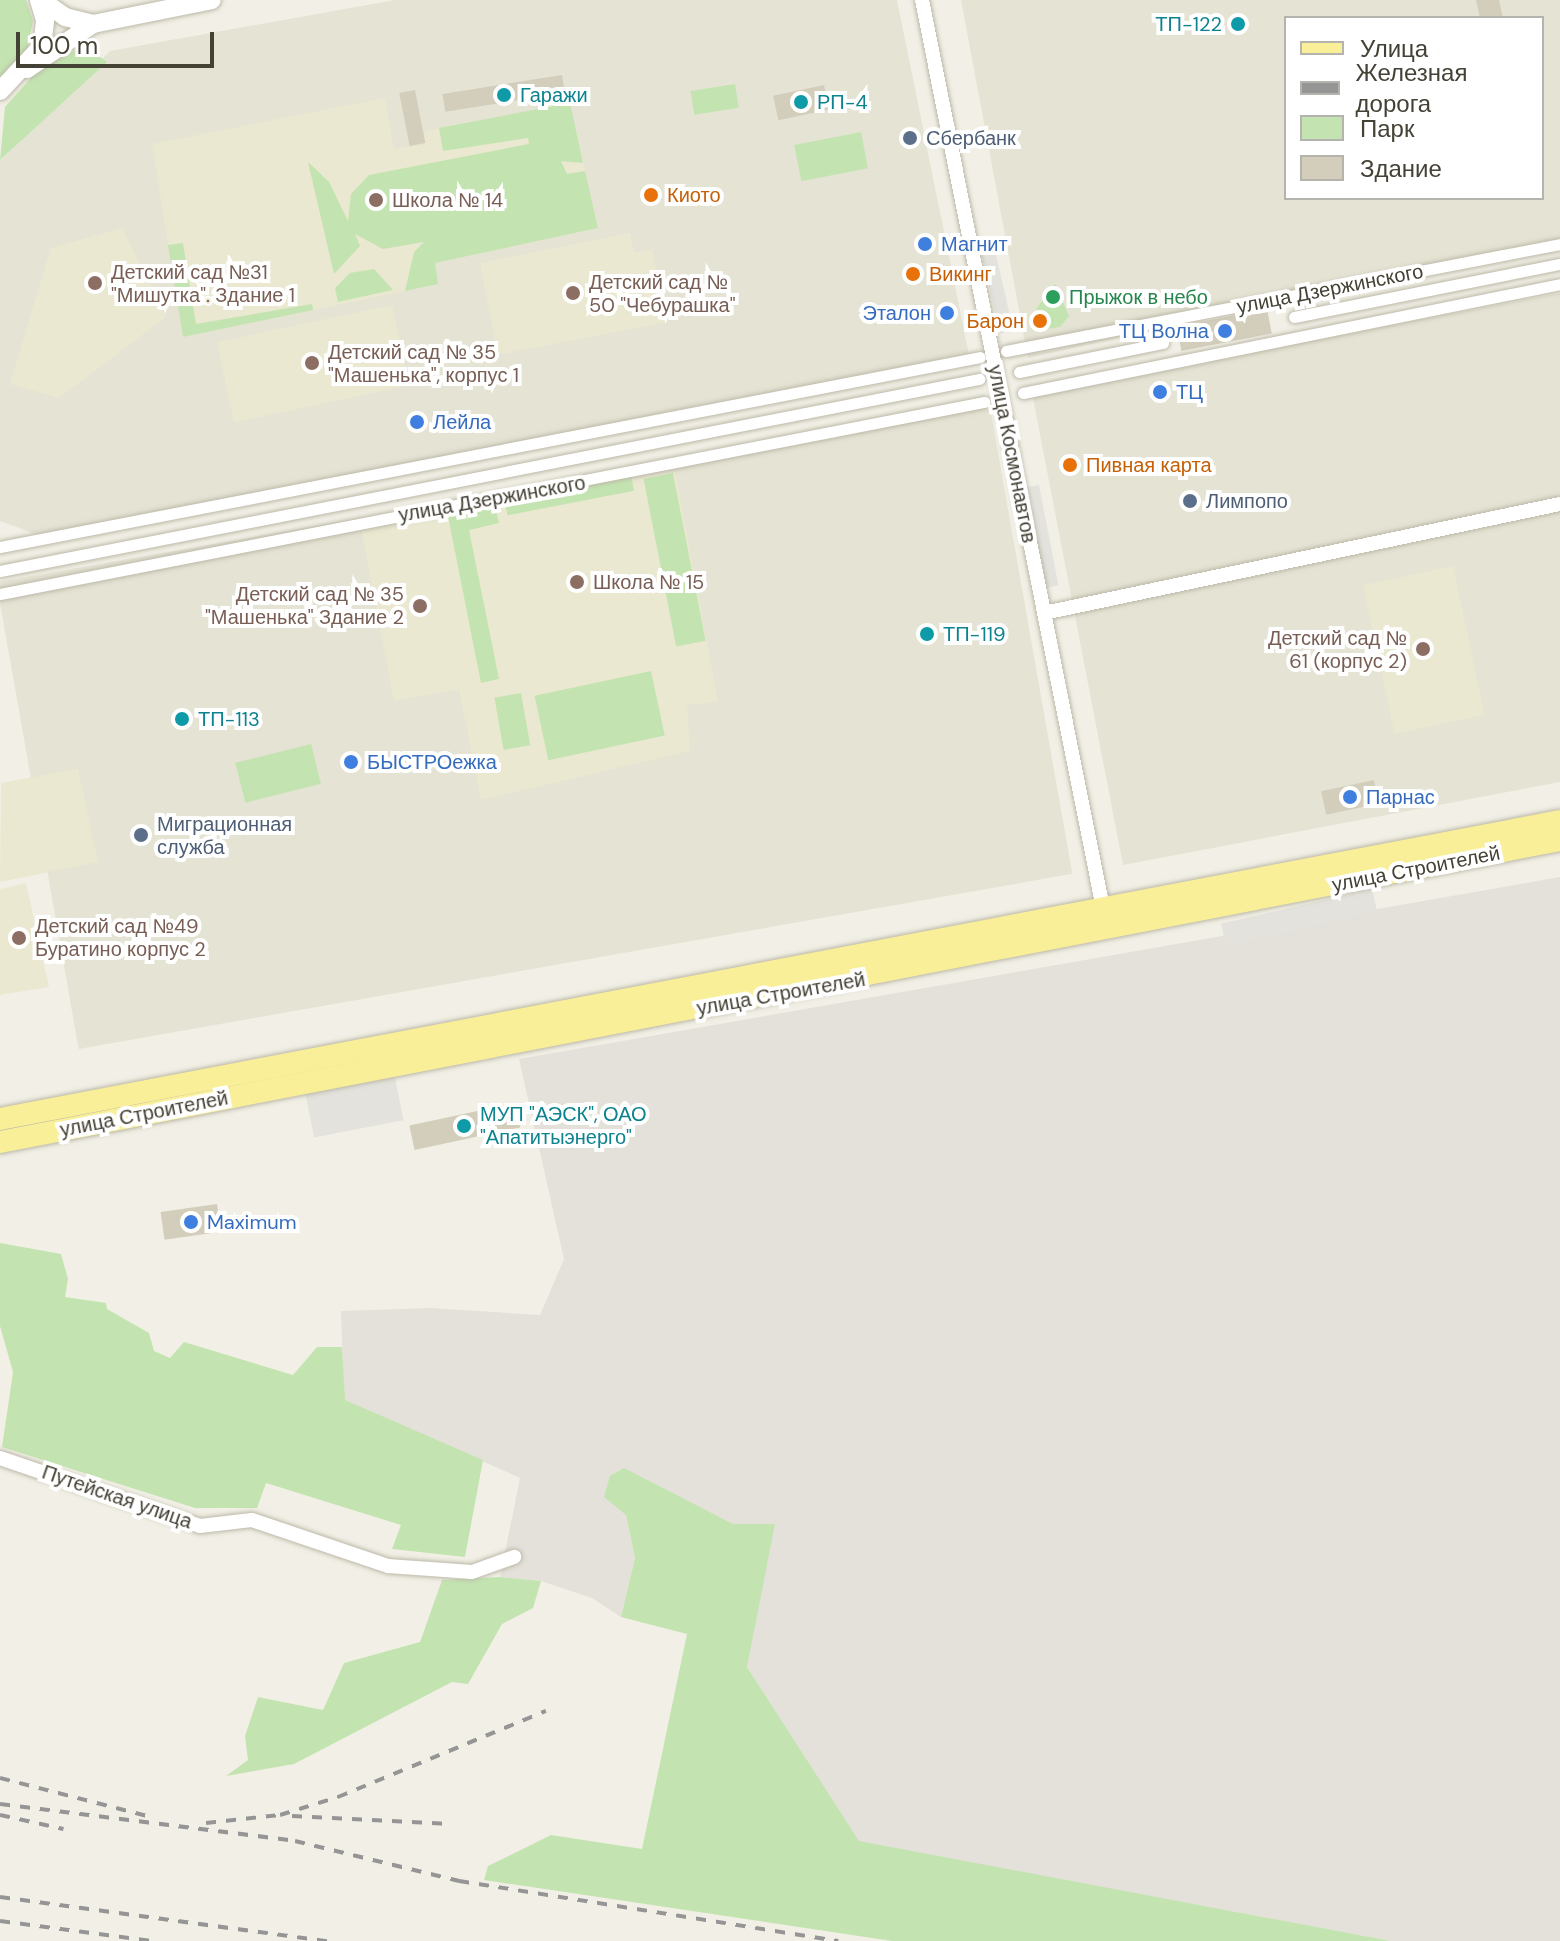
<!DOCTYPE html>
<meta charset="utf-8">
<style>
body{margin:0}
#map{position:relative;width:1560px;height:1941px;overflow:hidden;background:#f2f0e6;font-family:"DM Sans",sans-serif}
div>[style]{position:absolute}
.residential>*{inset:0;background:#e5e3d4;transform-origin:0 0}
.industrial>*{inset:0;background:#e4e1da}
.education>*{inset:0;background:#eae8d0;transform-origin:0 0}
.green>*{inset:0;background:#c3e4b0;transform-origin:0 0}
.parking>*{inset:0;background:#e3e2dd;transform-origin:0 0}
.building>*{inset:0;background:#d3cebc;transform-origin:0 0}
.roads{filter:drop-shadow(0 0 2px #bdb9a9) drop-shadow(0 0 2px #bdb9a9)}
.pedestrian>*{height:11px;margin:-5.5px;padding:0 5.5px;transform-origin:5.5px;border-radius:5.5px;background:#fff}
.minor>*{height:14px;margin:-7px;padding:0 7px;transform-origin:7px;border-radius:7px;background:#fff}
.tertiary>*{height:18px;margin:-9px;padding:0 9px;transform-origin:9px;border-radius:9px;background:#fff}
.primary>*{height:22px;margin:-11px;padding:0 11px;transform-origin:11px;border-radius:11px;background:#f9ef98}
.rail>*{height:4px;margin-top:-2px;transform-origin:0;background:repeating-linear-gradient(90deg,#959595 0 10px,transparent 0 20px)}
.dots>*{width:22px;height:22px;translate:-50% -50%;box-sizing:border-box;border:4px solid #fff;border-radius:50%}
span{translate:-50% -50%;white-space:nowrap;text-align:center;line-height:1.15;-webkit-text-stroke:8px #fff;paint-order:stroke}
.culture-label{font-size:20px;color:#0d838f}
.right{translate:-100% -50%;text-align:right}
.left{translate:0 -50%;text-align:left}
.service-label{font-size:20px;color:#4e5e75}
.food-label{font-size:20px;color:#c56008}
.education-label{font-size:20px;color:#785e54}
.shop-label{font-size:20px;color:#366cbe}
.street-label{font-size:20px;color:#444135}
.leisure-label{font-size:20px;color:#27864d}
.legend{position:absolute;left:1284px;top:16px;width:260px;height:184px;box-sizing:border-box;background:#fff;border:2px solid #b4b3ae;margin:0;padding:10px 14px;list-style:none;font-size:24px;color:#444135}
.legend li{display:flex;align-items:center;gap:16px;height:40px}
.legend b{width:40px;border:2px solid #b4b3ae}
.scale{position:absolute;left:16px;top:32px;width:198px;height:36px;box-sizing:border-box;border:4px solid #444135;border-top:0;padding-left:10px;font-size:24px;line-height:28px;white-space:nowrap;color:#444135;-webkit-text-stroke:6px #fff;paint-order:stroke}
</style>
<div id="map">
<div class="residential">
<i style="clip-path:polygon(395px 0,897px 0,969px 355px,38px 535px,0 521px,0 161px,110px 51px)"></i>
<i style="clip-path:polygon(evenodd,961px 0,1560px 0,1560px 240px,1028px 358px,961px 0,1286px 18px,1542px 18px,1542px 198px,1286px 198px,1286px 18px)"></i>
<i style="clip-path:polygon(1560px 293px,1560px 782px,1123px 865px,1032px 393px)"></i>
<i style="left:990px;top:407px;width:474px;height:1009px;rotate:80deg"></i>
</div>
<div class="industrial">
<i style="clip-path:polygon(1560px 877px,1560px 1941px,1391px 1941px,859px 1842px,747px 1667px,774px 1524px,733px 1524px,694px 1507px,626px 1515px,635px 1558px,621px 1617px,592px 1598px,541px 1581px,500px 1577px,520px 1478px,344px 1400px,341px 1311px,431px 1308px,540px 1315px,564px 1259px,519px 1059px)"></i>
</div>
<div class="education">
<i style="clip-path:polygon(385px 98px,394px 149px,425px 144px,424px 131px,570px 103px,598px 228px,435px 263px,438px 284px,183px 337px,152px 144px)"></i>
<i style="clip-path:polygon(122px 228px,166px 317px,59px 398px,10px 384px,51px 248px)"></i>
<i style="clip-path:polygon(630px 233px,634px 252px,652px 249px,666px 322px,498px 355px,480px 263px)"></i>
<i style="left:392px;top:305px;width:82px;height:179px;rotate:78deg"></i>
<i style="clip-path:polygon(675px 472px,718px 702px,687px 705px,690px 751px,481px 800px,459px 689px,394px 701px,361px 527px)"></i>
<i style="left:1453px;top:566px;width:152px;height:92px;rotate:78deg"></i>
<i style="clip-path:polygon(78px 769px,98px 862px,0 882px,1px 783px)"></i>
<i style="clip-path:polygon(26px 883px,49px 987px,0 995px,0 889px)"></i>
</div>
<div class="green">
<i style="clip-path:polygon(0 0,26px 0,33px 21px,27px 51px,0 78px)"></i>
<i style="clip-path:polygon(85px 45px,107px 62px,0 160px,5px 107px,37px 71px)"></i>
<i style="left:735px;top:84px;width:24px;height:45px;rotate:81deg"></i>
<i style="clip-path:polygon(570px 103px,583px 163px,561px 161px,567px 174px,585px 171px,598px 228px,435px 263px,438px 284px,405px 291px,414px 252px,424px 242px,383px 249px,355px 234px,360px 246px,334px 274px,308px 162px,329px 182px,348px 221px,351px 194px,369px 175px,529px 144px,528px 138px,443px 151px,439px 128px)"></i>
<i style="left:861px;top:132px;width:37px;height:68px;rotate:79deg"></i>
<i style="clip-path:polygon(183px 243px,196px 324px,312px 304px,313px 310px,183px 337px,168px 245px)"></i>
<i style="clip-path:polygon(374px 269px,393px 290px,338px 302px,335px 288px,350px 273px)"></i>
<i style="clip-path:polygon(1055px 284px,1069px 316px,1060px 327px,1046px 329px,1036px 309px)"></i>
<i style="left:673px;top:473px;width:171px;height:30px;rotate:79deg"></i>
<i style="left:631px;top:475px;width:16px;height:129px;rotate:79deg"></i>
<i style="clip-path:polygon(494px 502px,499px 523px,469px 530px,499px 679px,481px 683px,447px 511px)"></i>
<i style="left:651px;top:671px;width:66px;height:119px;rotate:78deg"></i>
<i style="left:521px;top:693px;width:53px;height:27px;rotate:80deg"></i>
<i style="left:311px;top:744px;width:41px;height:78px;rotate:76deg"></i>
<i style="clip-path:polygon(0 1243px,61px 1254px,68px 1279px,65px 1297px,106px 1303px,107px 1309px,149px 1333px,154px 1351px,170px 1358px,184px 1342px,293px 1375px,317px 1347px,342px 1347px,345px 1400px,483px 1460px,465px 1557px,392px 1549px,401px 1525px,266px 1483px,257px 1508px,195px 1508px,2px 1447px,13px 1372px,0 1326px)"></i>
<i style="clip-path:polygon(624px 1468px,733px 1524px,775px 1524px,747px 1667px,859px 1841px,1391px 1941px,892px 1941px,484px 1880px,488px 1866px,551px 1835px,642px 1849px,687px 1634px,621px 1617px,635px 1558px,626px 1515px,604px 1497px,610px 1476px)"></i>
<i style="clip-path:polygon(500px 1577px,541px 1581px,533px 1608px,502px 1624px,468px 1684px,452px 1682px,294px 1764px,226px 1776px,248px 1760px,245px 1736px,258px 1697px,323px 1710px,344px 1663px,420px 1642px,442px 1580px)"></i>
</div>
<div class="parking">
<i style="left:993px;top:242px;width:91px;height:14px;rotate:77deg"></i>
<i style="left:1039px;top:485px;width:102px;height:16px;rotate:79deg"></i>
<i style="left:1372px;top:889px;width:23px;height:155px;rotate:77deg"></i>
<i style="left:395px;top:1077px;width:44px;height:91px;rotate:79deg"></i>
</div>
<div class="building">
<i style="clip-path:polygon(1476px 0,1499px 0,1503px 18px,1480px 18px)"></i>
<i style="left:562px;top:75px;width:18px;height:121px;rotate:81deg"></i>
<i style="left:824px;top:85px;width:25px;height:52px;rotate:78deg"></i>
<i style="left:415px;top:90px;width:54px;height:16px;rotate:79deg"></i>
<i style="left:1267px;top:309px;width:25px;height:92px;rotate:79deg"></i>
<i style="left:1374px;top:780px;width:24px;height:54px;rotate:78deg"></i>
<i style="left:515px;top:1103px;width:25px;height:108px;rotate:78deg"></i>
<i style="left:217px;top:1204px;width:28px;height:57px;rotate:82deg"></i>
</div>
<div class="roads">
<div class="pedestrian">
<i style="left:1294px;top:317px;width:271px;rotate:-11.3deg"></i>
<i style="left:1006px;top:351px;width:564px;rotate:-10.93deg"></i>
<i style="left:1019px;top:372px;width:147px;rotate:-11.4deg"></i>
<i style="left:1023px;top:393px;width:548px;rotate:-11.47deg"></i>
<i style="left:0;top:547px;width:998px;rotate:-10.97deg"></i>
<i style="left:0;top:571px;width:998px;rotate:-11.1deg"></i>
<i style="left:0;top:594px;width:1003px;rotate:-11.04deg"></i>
</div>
<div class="minor">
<i style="left:922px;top:0;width:926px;rotate:78.73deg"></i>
<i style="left:1044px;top:613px;width:527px;rotate:-11.93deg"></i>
<i style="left:0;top:1458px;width:211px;rotate:18.8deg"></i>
<i style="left:200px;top:1526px;width:52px;rotate:-6.6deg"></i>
<i style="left:252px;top:1520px;width:144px;rotate:18.7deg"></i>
<i style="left:388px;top:1566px;width:84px;rotate:4.1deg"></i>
<i style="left:472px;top:1572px;width:45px;rotate:-19.7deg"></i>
</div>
<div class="tertiary">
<i style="left:41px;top:0;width:29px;rotate:35deg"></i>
<i style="left:65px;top:17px;width:29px;rotate:14deg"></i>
<i style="left:27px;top:69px;width:80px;rotate:-34.3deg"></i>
<i style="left:93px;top:24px;width:121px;rotate:-11.4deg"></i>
<i style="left:0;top:91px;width:62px;rotate:-47deg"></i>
<i style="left:42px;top:46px;width:26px;rotate:-83deg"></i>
<i style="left:45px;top:20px;width:21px;rotate:-107deg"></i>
</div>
<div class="primary">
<i style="left:0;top:1119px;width:1588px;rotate:-10.81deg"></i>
<i style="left:0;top:1142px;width:1589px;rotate:-10.96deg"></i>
</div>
</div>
<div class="rail">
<i style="left:0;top:1778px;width:152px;rotate:14.5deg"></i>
<i style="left:0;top:1804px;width:297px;rotate:7.1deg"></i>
<i style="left:295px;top:1841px;width:169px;rotate:13.7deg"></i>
<i style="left:459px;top:1881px;width:384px;rotate:9deg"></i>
<i style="left:0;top:1815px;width:65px;rotate:12.5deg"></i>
<i style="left:292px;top:1816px;width:159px;rotate:2.9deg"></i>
<i style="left:206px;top:1823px;width:74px;rotate:-6.2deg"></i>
<i style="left:280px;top:1815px;width:61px;rotate:-17.2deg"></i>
<i style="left:338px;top:1797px;width:225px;rotate:-22.5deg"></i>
<i style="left:0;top:1897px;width:330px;rotate:7.7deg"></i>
<i style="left:0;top:1921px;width:153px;rotate:7.5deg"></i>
</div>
<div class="dots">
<i style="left:1238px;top:24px;background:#0f9aa8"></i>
<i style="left:504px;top:95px;background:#0f9aa8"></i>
<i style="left:801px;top:102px;background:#0f9aa8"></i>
<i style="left:910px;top:138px;background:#5c6f8a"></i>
<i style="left:651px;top:195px;background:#e8710a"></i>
<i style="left:376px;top:200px;background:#8d6e63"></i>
<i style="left:925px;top:244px;background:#3f7fe0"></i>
<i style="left:913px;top:274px;background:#e8710a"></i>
<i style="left:95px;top:283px;background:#8d6e63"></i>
<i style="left:573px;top:293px;background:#8d6e63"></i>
<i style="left:1053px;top:297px;background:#2e9e5b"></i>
<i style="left:947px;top:313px;background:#3f7fe0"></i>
<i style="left:1040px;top:321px;background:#e8710a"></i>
<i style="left:1225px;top:331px;background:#3f7fe0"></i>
<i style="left:312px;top:363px;background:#8d6e63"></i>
<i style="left:1160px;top:392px;background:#3f7fe0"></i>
<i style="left:417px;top:422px;background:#3f7fe0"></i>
<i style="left:1070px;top:465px;background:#e8710a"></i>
<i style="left:1190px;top:501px;background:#5c6f8a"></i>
<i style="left:577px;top:582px;background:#8d6e63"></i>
<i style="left:420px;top:606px;background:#8d6e63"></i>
<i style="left:927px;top:634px;background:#0f9aa8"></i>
<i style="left:1423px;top:649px;background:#8d6e63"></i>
<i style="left:182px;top:719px;background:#0f9aa8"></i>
<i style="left:351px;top:762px;background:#3f7fe0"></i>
<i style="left:1350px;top:797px;background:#3f7fe0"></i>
<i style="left:141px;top:835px;background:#5c6f8a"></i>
<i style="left:19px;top:938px;background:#8d6e63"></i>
<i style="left:464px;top:1126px;background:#0f9aa8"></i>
<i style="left:191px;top:1222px;background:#3f7fe0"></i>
</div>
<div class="culture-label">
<span class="right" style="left:1222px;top:24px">ТП-122</span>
<span class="left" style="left:520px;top:95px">Гаражи</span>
<span class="left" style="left:817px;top:102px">РП-4</span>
<span class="left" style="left:943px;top:634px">ТП-119</span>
<span class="left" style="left:198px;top:719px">ТП-113</span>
<span class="left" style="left:480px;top:1126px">МУП "АЭСК", ОАО<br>"Апатитыэнерго"</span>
</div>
<div class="service-label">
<span class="left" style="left:926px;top:138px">Сбербанк</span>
<span class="left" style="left:1206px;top:501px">Лимпопо</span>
<span class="left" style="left:157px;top:836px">Миграционная<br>служба</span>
</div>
<div class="food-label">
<span class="left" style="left:667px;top:195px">Киото</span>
<span class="left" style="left:929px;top:274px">Викинг</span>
<span class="right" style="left:1024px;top:321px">Барон</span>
<span class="left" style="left:1086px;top:465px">Пивная карта</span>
</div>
<div class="education-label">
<span class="left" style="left:392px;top:200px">Школа № 14</span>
<span class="left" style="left:111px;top:284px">Детский сад №31<br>"Мишутка". Здание 1</span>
<span class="left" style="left:589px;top:294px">Детский сад №<br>50 "Чебурашка"</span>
<span class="left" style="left:328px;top:364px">Детский сад № 35<br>"Машенька", корпус 1</span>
<span class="left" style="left:593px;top:582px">Школа № 15</span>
<span class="right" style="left:404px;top:606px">Детский сад № 35<br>"Машенька" Здание 2</span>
<span class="right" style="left:1407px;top:650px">Детский сад №<br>61 (корпус 2)</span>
<span class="left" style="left:35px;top:938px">Детский сад №49<br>Буратино корпус 2</span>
</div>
<div class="shop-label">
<span class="left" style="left:941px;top:244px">Магнит</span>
<span class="right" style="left:931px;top:313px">Эталон</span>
<span class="right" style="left:1209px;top:331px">ТЦ Волна</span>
<span class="left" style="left:1176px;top:392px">ТЦ</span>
<span class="left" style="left:433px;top:422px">Лейла</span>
<span class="left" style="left:367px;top:762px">БЫСТРОежка</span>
<span class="left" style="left:1366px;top:797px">Парнас</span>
<span class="left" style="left:207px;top:1222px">Maximum</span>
</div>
<div class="street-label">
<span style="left:1330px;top:289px;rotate:-11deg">улица Дзержинского</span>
<span style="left:1012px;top:454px;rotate:79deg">улица Космонавтов</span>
<span style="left:492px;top:499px;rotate:-10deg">улица Дзержинского</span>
<span style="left:1416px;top:869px;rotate:-11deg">улица Строителей</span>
<span style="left:781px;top:994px;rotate:-10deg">улица Строителей</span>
<span style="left:144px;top:1114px;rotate:-11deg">улица Строителей</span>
<span style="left:117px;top:1497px;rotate:19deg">Путейская улица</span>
</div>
<div class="leisure-label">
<span class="left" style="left:1069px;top:297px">Прыжок в небо</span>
</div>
<ul class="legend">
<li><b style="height:10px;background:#f9ef98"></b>Улица</li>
<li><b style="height:10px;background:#959595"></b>Железная дорога</li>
<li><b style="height:22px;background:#c3e4b0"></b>Парк</li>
<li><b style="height:22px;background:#d3cebc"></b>Здание</li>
</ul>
<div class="scale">100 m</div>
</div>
